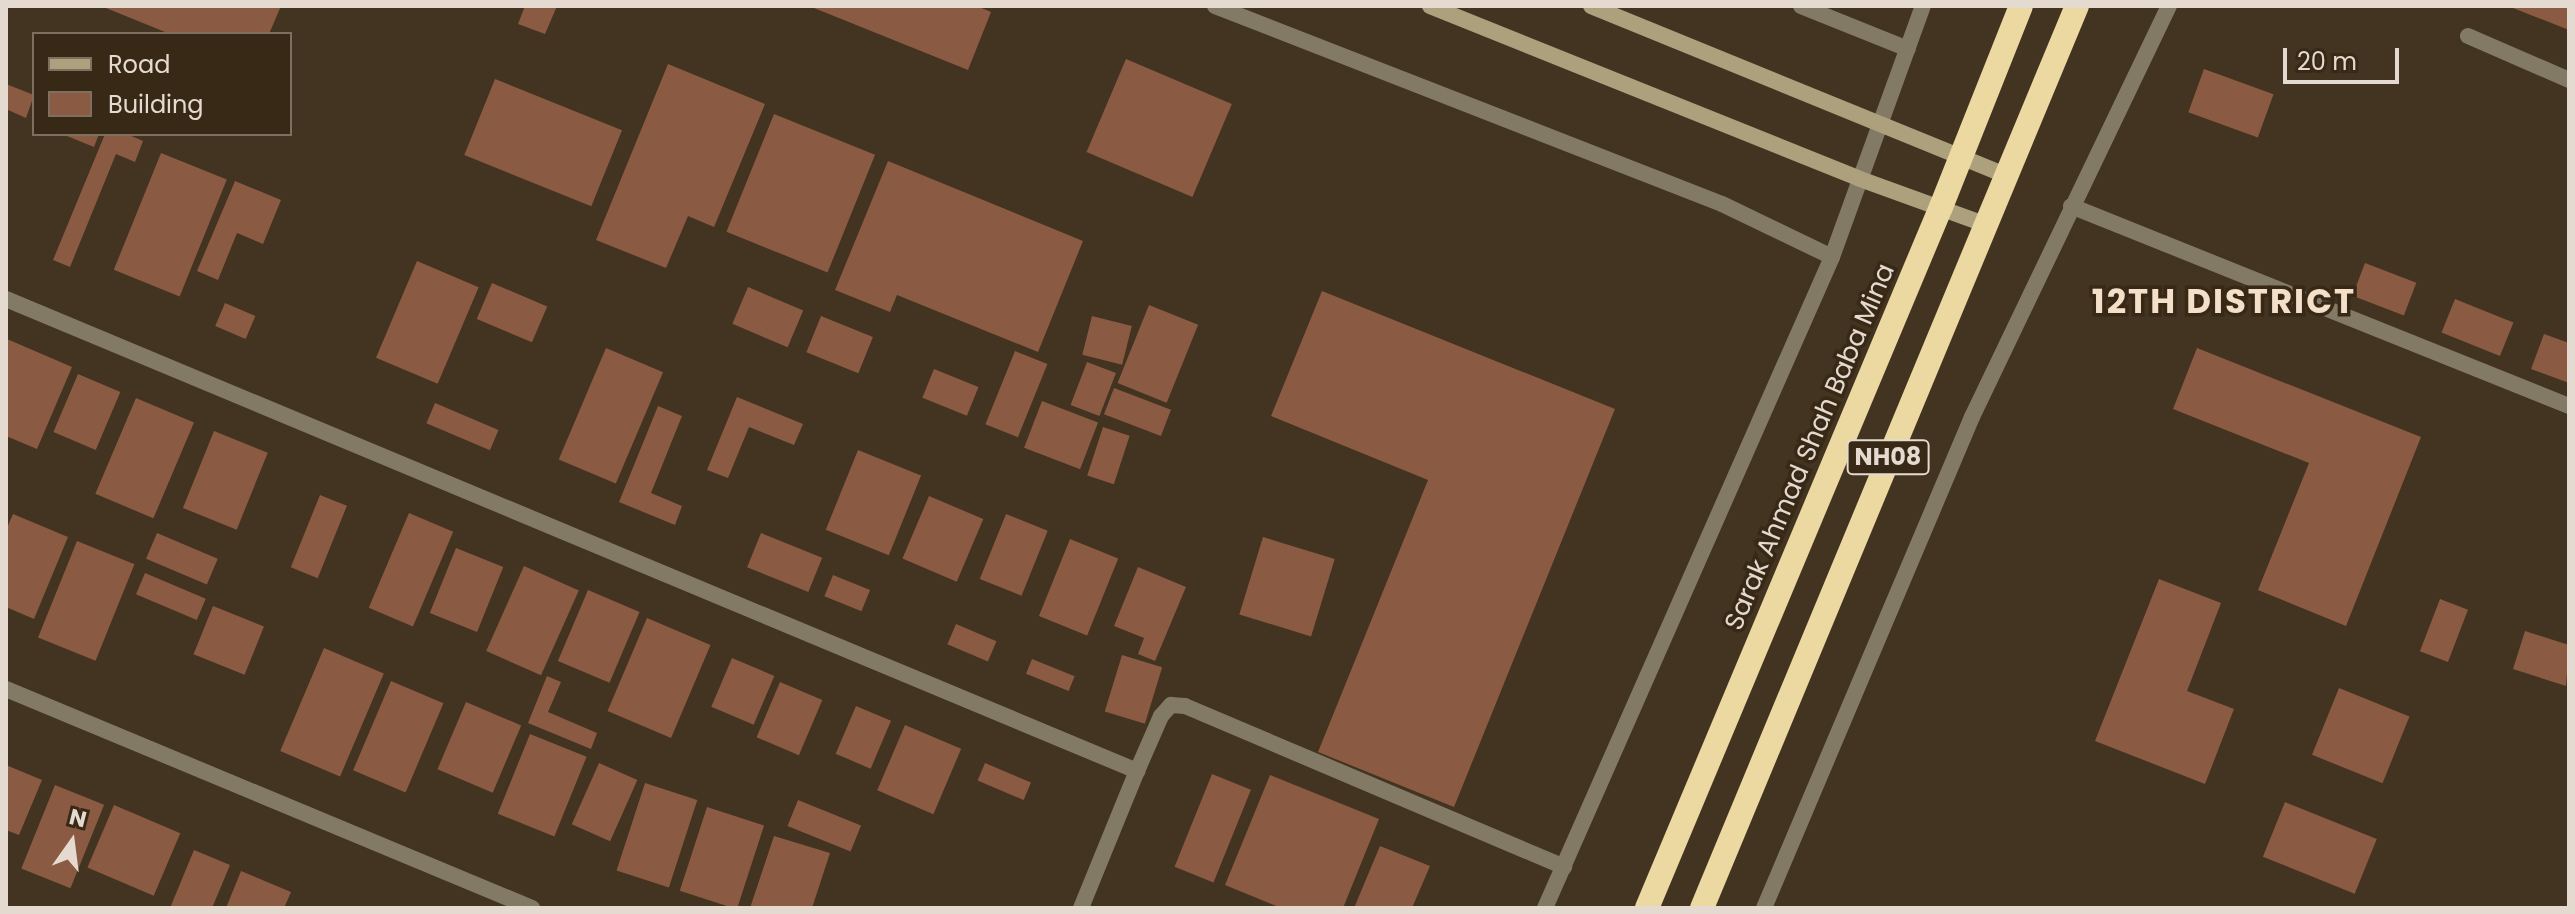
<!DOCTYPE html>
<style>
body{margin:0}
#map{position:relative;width:2575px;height:914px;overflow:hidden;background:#433321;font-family:Poppins,sans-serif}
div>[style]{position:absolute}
.building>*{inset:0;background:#8b5a42;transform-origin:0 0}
.lane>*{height:16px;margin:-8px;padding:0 8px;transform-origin:8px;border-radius:8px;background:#827a65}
.street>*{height:16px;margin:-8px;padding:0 8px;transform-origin:8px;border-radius:8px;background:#827a65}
.secondary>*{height:16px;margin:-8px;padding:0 8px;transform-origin:8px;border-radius:8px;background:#ada07d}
.highway>*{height:24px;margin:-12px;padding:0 12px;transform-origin:12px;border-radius:12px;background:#ecd8a1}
span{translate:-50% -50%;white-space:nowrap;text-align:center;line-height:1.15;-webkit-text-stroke:7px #382917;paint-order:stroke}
.shield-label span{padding:2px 6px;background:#382917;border:2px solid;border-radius:6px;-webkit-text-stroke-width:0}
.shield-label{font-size:24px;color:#e4dacf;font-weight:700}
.street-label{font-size:26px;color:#e4dacf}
.district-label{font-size:34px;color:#f4dfc9;font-weight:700;letter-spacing:2px}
.frame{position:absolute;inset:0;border:8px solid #e4dacf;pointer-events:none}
.legend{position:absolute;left:32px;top:32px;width:260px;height:104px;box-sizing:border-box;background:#382917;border:2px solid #7d7061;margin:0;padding:10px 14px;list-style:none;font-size:24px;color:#e4dacf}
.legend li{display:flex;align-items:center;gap:16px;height:40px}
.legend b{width:40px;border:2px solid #7d7061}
.north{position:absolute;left:32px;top:802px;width:80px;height:80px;-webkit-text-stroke:6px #382917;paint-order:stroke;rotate:14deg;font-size:22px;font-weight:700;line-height:32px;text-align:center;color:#e4dacf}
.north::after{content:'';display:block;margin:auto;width:28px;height:36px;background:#e4dacf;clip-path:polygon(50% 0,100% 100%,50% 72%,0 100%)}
.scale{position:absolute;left:2283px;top:48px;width:116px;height:36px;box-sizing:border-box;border:4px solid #e4dacf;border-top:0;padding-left:10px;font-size:24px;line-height:28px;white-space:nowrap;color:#e4dacf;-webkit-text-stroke:6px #382917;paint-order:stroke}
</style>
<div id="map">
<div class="building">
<i style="clip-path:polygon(101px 6px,281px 6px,269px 34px,170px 34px)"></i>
<i style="clip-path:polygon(525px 6px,557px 6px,545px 34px,518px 24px)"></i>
<i style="clip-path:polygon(809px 6px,977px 6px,991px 12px,968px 70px)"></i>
<i style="clip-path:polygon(2508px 6px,2569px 6px,2569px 30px)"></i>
<i style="left:1126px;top:59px;width:115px;height:101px;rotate:23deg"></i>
<i style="clip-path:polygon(668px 64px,765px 104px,714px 227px,688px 216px,666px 268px,596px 240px)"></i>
<i style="left:2204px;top:69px;width:74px;height:46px;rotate:20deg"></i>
<i style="left:495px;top:79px;width:137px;height:82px;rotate:22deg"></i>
<i style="clip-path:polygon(6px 84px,34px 95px,26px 118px,6px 109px)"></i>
<i style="left:774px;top:114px;width:109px;height:127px;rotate:22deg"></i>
<i style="clip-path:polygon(62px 134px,99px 134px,94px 147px)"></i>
<i style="clip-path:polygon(105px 134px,127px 134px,143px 141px,135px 162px,116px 154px,70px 267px,53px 260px)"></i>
<i style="left:161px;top:153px;width:71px;height:126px;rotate:22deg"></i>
<i style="clip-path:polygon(888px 161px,1083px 241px,1038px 352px,897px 295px,890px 312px,835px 290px)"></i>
<i style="clip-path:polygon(235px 181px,281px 200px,263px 244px,237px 233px,218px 280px,197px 271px)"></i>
<i style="left:417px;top:261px;width:67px;height:105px;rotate:23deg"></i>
<i style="left:2365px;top:263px;width:55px;height:35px;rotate:21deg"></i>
<i style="left:492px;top:283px;width:60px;height:39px;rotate:23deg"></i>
<i style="left:748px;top:287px;width:60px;height:40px;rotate:23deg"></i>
<i style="clip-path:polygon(1322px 291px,1615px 409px,1454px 807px,1318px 752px,1428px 480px,1271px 416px)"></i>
<i style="left:2455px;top:299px;width:63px;height:36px;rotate:22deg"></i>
<i style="left:225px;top:303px;width:33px;height:25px;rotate:23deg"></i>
<i style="left:1149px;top:305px;width:53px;height:84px;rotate:22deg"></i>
<i style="left:821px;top:316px;width:56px;height:39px;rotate:22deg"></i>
<i style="left:1092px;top:316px;width:41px;height:40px;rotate:14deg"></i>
<i style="clip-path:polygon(2544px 334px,2569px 343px,2569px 383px,2531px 369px)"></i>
<i style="clip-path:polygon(7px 339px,72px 367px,37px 449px,6px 436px)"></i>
<i style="left:606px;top:348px;width:62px;height:121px;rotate:23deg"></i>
<i style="clip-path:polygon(2197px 348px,2421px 437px,2346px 626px,2258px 590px,2309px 463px,2173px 409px)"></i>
<i style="left:1015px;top:351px;width:35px;height:79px;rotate:22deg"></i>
<i style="left:1087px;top:362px;width:31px;height:46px;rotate:21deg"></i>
<i style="left:934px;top:369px;width:48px;height:31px;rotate:22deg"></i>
<i style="left:78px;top:374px;width:46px;height:63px;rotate:23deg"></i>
<i style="left:1114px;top:388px;width:61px;height:28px;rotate:21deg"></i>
<i style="clip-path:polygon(737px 397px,803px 424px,794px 445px,749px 427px,728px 478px,707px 470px)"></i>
<i style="left:136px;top:398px;width:63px;height:104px;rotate:23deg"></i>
<i style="left:1042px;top:401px;width:60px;height:50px;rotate:21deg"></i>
<i style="left:435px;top:403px;width:69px;height:22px;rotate:23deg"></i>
<i style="clip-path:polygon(658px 406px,682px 416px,651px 493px,682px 506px,675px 525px,619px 502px)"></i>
<i style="left:1103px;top:427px;width:28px;height:51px;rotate:18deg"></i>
<i style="left:214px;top:431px;width:58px;height:83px;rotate:22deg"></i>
<i style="left:858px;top:450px;width:68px;height:86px;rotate:22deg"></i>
<i style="left:320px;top:495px;width:29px;height:78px;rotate:22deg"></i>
<i style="left:929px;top:496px;width:59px;height:68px;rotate:23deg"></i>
<i style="left:409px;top:513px;width:48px;height:103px;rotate:23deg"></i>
<i style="clip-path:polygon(13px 514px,68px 537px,34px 619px,6px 607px,6px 530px)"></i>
<i style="left:1006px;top:514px;width:45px;height:70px;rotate:22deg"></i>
<i style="left:157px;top:533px;width:66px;height:28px;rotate:23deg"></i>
<i style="left:761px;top:533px;width:66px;height:37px;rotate:22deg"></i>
<i style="left:1263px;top:537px;width:75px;height:81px;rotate:17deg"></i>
<i style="left:1070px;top:539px;width:52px;height:83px;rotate:22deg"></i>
<i style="left:77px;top:541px;width:62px;height:104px;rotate:22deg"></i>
<i style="left:456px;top:548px;width:51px;height:70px;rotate:22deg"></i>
<i style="left:524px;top:566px;width:60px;height:93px;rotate:24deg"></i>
<i style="clip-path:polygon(1138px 567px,1186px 587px,1155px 661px,1138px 654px,1144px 638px,1114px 626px)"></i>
<i style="left:145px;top:573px;width:66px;height:23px;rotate:23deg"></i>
<i style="left:833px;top:575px;width:40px;height:23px;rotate:22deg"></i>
<i style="clip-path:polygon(2159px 579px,2221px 603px,2187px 691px,2234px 709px,2205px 784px,2095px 741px)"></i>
<i style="left:588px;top:590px;width:56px;height:77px;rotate:23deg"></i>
<i style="left:2440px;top:599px;width:30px;height:56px;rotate:21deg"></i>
<i style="left:213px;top:606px;width:55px;height:52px;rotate:22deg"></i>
<i style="left:647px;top:618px;width:69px;height:101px;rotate:23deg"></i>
<i style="left:956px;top:624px;width:44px;height:22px;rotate:23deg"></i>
<i style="clip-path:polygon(2525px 631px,2569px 645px,2566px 686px,2513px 669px)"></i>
<i style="left:324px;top:648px;width:65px;height:112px;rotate:23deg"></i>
<i style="left:1122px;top:655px;width:42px;height:59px;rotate:17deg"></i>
<i style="left:732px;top:658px;width:46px;height:53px;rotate:23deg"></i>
<i style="left:1032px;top:659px;width:46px;height:16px;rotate:22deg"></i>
<i style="clip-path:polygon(547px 676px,561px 682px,548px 712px,597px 733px,591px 749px,528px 723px)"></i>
<i style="left:391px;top:681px;width:57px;height:97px;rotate:23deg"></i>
<i style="left:780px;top:682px;width:46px;height:60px;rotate:23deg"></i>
<i style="left:2339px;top:688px;width:76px;height:72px;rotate:22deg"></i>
<i style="left:466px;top:702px;width:60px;height:73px;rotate:23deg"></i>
<i style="left:856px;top:706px;width:38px;height:52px;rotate:23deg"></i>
<i style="left:905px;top:725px;width:61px;height:71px;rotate:23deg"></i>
<i style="left:530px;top:734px;width:61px;height:86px;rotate:22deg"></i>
<i style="left:599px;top:763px;width:42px;height:67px;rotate:24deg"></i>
<i style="left:985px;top:763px;width:50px;height:19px;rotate:23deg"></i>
<i style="clip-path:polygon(6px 765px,42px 780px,19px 835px,6px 830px)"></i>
<i style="left:1212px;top:774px;width:42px;height:100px;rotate:22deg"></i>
<i style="clip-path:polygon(1270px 775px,1379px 819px,1343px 908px,1281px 908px,1225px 885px)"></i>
<i style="left:645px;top:783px;width:55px;height:92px;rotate:18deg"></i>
<i style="left:55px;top:785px;width:53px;height:90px;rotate:22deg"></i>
<i style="left:798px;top:800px;width:68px;height:28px;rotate:22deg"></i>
<i style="left:2285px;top:802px;width:99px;height:59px;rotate:22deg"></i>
<i style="left:114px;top:805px;width:72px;height:68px;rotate:23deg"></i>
<i style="left:707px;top:807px;width:60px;height:88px;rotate:18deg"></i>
<i style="clip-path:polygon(774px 836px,830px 853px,812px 908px,750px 908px)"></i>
<i style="clip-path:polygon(1380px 846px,1430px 866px,1412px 908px,1354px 908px)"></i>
<i style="clip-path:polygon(194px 850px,230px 865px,212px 908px,170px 908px)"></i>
<i style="clip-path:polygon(241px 871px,291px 892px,284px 908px,226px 908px)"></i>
</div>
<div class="lane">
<i style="left:2468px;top:36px;width:110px;rotate:23.5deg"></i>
</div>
<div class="street">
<i style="left:1215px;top:6px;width:544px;rotate:21.33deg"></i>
<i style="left:1722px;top:204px;width:122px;rotate:25.7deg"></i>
<i style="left:1801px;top:6px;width:115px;rotate:21.9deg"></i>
<i style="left:2071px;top:206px;width:537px;rotate:21.88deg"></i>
<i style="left:6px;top:299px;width:1226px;rotate:22.65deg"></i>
<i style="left:1137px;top:771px;width:60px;rotate:-66.4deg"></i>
<i style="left:1161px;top:716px;width:15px;rotate:-48deg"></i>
<i style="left:1171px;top:705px;width:14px;rotate:4deg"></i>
<i style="left:1185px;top:706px;width:412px;rotate:23deg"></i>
<i style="left:6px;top:689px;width:570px;rotate:22.6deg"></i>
<i style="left:1081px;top:908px;width:148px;rotate:-67.8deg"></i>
<i style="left:1545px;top:908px;width:711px;rotate:-66.21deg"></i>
<i style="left:1832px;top:257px;width:267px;rotate:-70.1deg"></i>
<i style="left:1764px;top:908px;width:533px;rotate:-67.04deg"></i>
<i style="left:1972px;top:417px;width:456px;rotate:-64.4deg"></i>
</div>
<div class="secondary">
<i style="left:1430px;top:6px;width:463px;rotate:21.9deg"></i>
<i style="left:1860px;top:179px;width:132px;rotate:19.9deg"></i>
<i style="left:1591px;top:6px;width:448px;rotate:22.2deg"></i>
</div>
<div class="highway">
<i style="left:1647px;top:908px;width:760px;rotate:-67.25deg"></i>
<i style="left:1941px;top:207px;width:216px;rotate:-68.3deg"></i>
<i style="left:1702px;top:908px;width:977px;rotate:-67.43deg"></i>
</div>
<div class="shield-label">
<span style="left:1888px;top:457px">NH08</span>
</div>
<div class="street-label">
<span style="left:1810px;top:447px;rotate:-67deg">Sarak Ahmad Shah Baba Mina</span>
</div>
<div class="district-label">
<span style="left:2224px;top:302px">12TH DISTRICT</span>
</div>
<div class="frame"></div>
<ul class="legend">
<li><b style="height:10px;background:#ada07d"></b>Road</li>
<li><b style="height:22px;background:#8b5a42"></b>Building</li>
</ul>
<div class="north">N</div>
<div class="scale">20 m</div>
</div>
